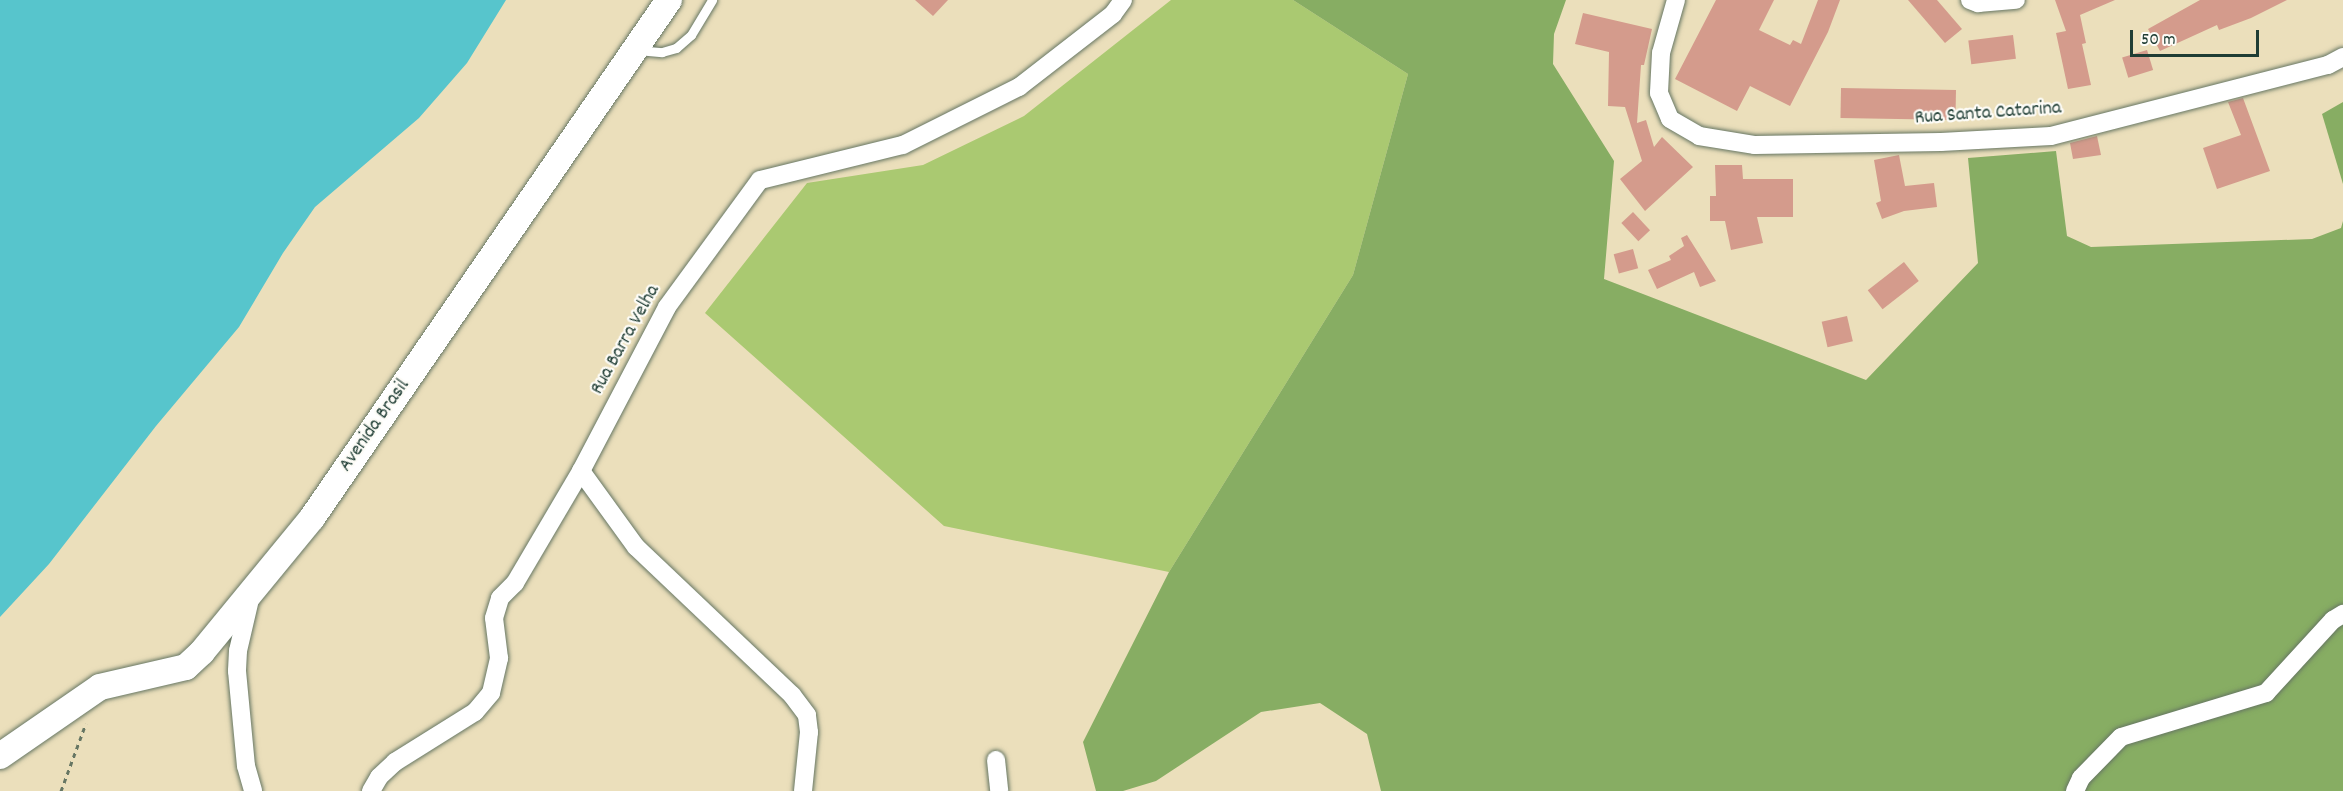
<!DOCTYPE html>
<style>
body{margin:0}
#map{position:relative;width:2343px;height:791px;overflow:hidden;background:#ebdfbb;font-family:Dekko,sans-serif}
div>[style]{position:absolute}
.green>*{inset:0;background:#aac971}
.forest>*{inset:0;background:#87ad63}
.water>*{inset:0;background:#57c5cc}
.building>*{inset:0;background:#d49b8c;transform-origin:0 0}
.path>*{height:3px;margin-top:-1.5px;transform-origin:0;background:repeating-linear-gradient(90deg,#667663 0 4.5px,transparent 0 9px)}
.roads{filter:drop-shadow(0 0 2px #667663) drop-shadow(0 0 2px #667663)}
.lane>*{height:9px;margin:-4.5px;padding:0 4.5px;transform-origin:4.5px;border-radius:4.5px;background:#fff}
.street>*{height:18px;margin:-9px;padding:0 9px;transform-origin:9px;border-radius:9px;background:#fff}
.secondary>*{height:26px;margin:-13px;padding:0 13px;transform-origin:13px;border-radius:13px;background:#fff}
span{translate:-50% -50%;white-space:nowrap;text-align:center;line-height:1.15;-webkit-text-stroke:4.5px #fdfcf7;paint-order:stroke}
.street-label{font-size:20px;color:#1f3d34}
.scale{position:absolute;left:2130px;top:30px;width:129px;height:27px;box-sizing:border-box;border:3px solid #1f3d34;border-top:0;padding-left:8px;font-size:18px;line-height:21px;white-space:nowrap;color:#1f3d34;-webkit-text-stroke:4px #fdfcf7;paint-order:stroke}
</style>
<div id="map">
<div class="green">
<i style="clip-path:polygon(1171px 0,1293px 0,1408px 74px,1353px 275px,1169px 572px,944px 526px,705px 313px,807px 183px,923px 165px,1024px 116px)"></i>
</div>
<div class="forest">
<i style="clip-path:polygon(1293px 0,1566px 0,1554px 34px,1553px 64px,1614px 161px,1604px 279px,1866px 380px,1978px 263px,1968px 158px,2056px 151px,2067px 236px,2091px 247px,2312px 239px,2341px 228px,2343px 221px,2343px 791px,1381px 791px,1367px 734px,1320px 703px,1261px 712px,1156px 781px,1123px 791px,1096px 791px,1083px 742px,1169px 572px,1353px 275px,1408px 74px)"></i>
<i style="clip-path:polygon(2343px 102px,2343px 184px,2322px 114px)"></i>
</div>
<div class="water">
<i style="clip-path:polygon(0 0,506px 0,467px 63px,419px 118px,315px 207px,283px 253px,239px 327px,156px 426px,49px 564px,0 617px)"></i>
</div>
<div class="building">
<i style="clip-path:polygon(915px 0,948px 0,933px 16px)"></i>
<i style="clip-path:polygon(1716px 0,1774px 0,1759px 30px,1790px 45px,1793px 40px,1801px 44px,1818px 0,1840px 0,1828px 32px,1790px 106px,1750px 86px,1737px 111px,1675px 79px)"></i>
<i style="clip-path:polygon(1908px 0,1937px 0,1962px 29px,1945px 43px)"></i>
<i style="clip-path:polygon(2055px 0,2115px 0,2080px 15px,2086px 43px,2082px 44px,2091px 85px,2068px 89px,2056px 33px,2066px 31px)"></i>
<i style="clip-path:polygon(2200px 0,2287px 0,2251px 18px,2219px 30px,2217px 25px,2160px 51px,2148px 29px)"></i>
<i style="clip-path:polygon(1583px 13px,1652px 29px,1644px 65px,1641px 65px,1637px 123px,1646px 120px,1654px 147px,1662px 137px,1693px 167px,1645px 211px,1620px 179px,1642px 161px,1625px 107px,1608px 106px,1609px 52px,1575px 44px)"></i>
<i style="left:2013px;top:35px;width:24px;height:45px;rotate:83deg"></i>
<i style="left:2147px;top:50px;width:21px;height:26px;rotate:73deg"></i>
<i style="left:1841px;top:88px;width:115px;height:30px;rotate:1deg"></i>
<i style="clip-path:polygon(2243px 98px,2270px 171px,2217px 189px,2203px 148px,2241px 135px,2228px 102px)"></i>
<i style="clip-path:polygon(2097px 136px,2101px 155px,2073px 159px,2070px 143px)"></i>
<i style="clip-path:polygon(1899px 155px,1905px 186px,1934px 183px,1937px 207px,1904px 211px,1882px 219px,1876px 203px,1881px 201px,1874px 160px)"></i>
<i style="clip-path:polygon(1715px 165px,1742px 165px,1743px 179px,1793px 179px,1793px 217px,1757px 217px,1763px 243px,1731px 250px,1725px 221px,1710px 221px,1710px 196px,1716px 196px)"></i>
<i style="left:1633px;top:212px;width:25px;height:16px;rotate:47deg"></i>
<i style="clip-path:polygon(1687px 235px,1716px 281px,1700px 287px,1694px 272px,1657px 289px,1648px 270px,1671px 260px,1669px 256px,1684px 246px,1681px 238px)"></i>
<i style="left:1633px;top:249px;width:20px;height:20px;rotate:75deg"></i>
<i style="left:1904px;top:262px;width:24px;height:46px;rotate:52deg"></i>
<i style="left:1847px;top:316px;width:26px;height:26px;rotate:77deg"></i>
</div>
<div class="path">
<i style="left:61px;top:791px;width:72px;rotate:-69.8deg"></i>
</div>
<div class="roads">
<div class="lane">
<i style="left:637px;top:50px;width:25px;rotate:5deg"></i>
<i style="left:662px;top:52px;width:15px;rotate:-16deg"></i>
<i style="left:676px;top:48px;width:20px;rotate:-41deg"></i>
<i style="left:691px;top:35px;width:41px;rotate:-59deg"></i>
</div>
<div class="street">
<i style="left:1676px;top:0;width:55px;rotate:105.8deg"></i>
<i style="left:1661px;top:53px;width:40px;rotate:92.9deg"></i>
<i style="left:1659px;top:93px;width:28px;rotate:67deg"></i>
<i style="left:1670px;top:119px;width:34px;rotate:30deg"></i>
<i style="left:1699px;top:136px;width:57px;rotate:9.1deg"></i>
<i style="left:1755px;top:145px;width:186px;rotate:-0.9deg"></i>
<i style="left:1941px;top:142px;width:110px;rotate:-3.1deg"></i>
<i style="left:2051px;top:136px;width:286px;rotate:-14.4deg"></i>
<i style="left:2328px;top:65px;width:17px;rotate:-28deg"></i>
<i style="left:1970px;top:0;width:9px;rotate:21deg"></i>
<i style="left:1978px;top:3px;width:38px;rotate:-5deg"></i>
<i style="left:251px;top:595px;width:57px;rotate:103.1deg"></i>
<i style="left:238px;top:651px;width:20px;rotate:93deg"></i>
<i style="left:237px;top:671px;width:95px;rotate:84.6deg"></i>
<i style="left:246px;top:766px;width:26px;rotate:74deg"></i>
<i style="left:996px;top:760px;width:31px;rotate:84deg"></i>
<i style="left:371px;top:791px;width:16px;rotate:-60deg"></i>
<i style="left:379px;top:777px;width:22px;rotate:-43deg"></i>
<i style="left:395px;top:762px;width:94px;rotate:-32deg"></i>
<i style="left:475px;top:712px;width:25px;rotate:-50deg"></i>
<i style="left:491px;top:693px;width:36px;rotate:-77deg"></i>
<i style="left:499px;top:658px;width:40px;rotate:-97.1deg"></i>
<i style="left:494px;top:618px;width:21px;rotate:-73deg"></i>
<i style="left:500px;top:598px;width:21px;rotate:-45deg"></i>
<i style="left:515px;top:583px;width:130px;rotate:-59.5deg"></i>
<i style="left:803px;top:791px;width:59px;rotate:-84.2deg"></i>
<i style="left:809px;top:732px;width:17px;rotate:-97deg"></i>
<i style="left:807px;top:715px;width:25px;rotate:-127deg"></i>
<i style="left:792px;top:695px;width:215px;rotate:-136.5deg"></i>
<i style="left:636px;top:547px;width:94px;rotate:-125.9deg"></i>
<i style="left:581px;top:471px;width:185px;rotate:-62.3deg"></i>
<i style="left:667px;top:307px;width:157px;rotate:-53.8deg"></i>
<i style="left:760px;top:180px;width:147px;rotate:-13.8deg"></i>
<i style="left:903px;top:145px;width:130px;rotate:-26.6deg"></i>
<i style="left:1019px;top:87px;width:119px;rotate:-37.8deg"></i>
<i style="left:1113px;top:14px;width:17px;rotate:-54deg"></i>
<i style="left:2075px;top:791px;width:14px;rotate:-65deg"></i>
<i style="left:2081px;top:778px;width:57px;rotate:-45.7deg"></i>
<i style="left:2121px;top:737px;width:152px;rotate:-16.9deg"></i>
<i style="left:2266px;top:693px;width:99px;rotate:-47.5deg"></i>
<i style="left:2333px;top:620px;width:12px;rotate:-31deg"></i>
</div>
<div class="secondary">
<i style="left:0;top:756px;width:121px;rotate:-34.6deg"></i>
<i style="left:100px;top:687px;width:88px;rotate:-13.1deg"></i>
<i style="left:186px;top:667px;width:22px;rotate:-43deg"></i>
<i style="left:202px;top:652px;width:173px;rotate:-50.6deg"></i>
<i style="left:312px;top:518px;width:629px;rotate:-55.43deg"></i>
</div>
</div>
<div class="street-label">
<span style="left:1988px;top:114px;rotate:-4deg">Rua Santa Catarina</span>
<span style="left:626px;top:340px;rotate:-61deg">Rua Barra Velha</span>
<span style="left:375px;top:426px;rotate:-55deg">Avenida Brasil</span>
</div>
<div class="scale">50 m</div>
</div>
